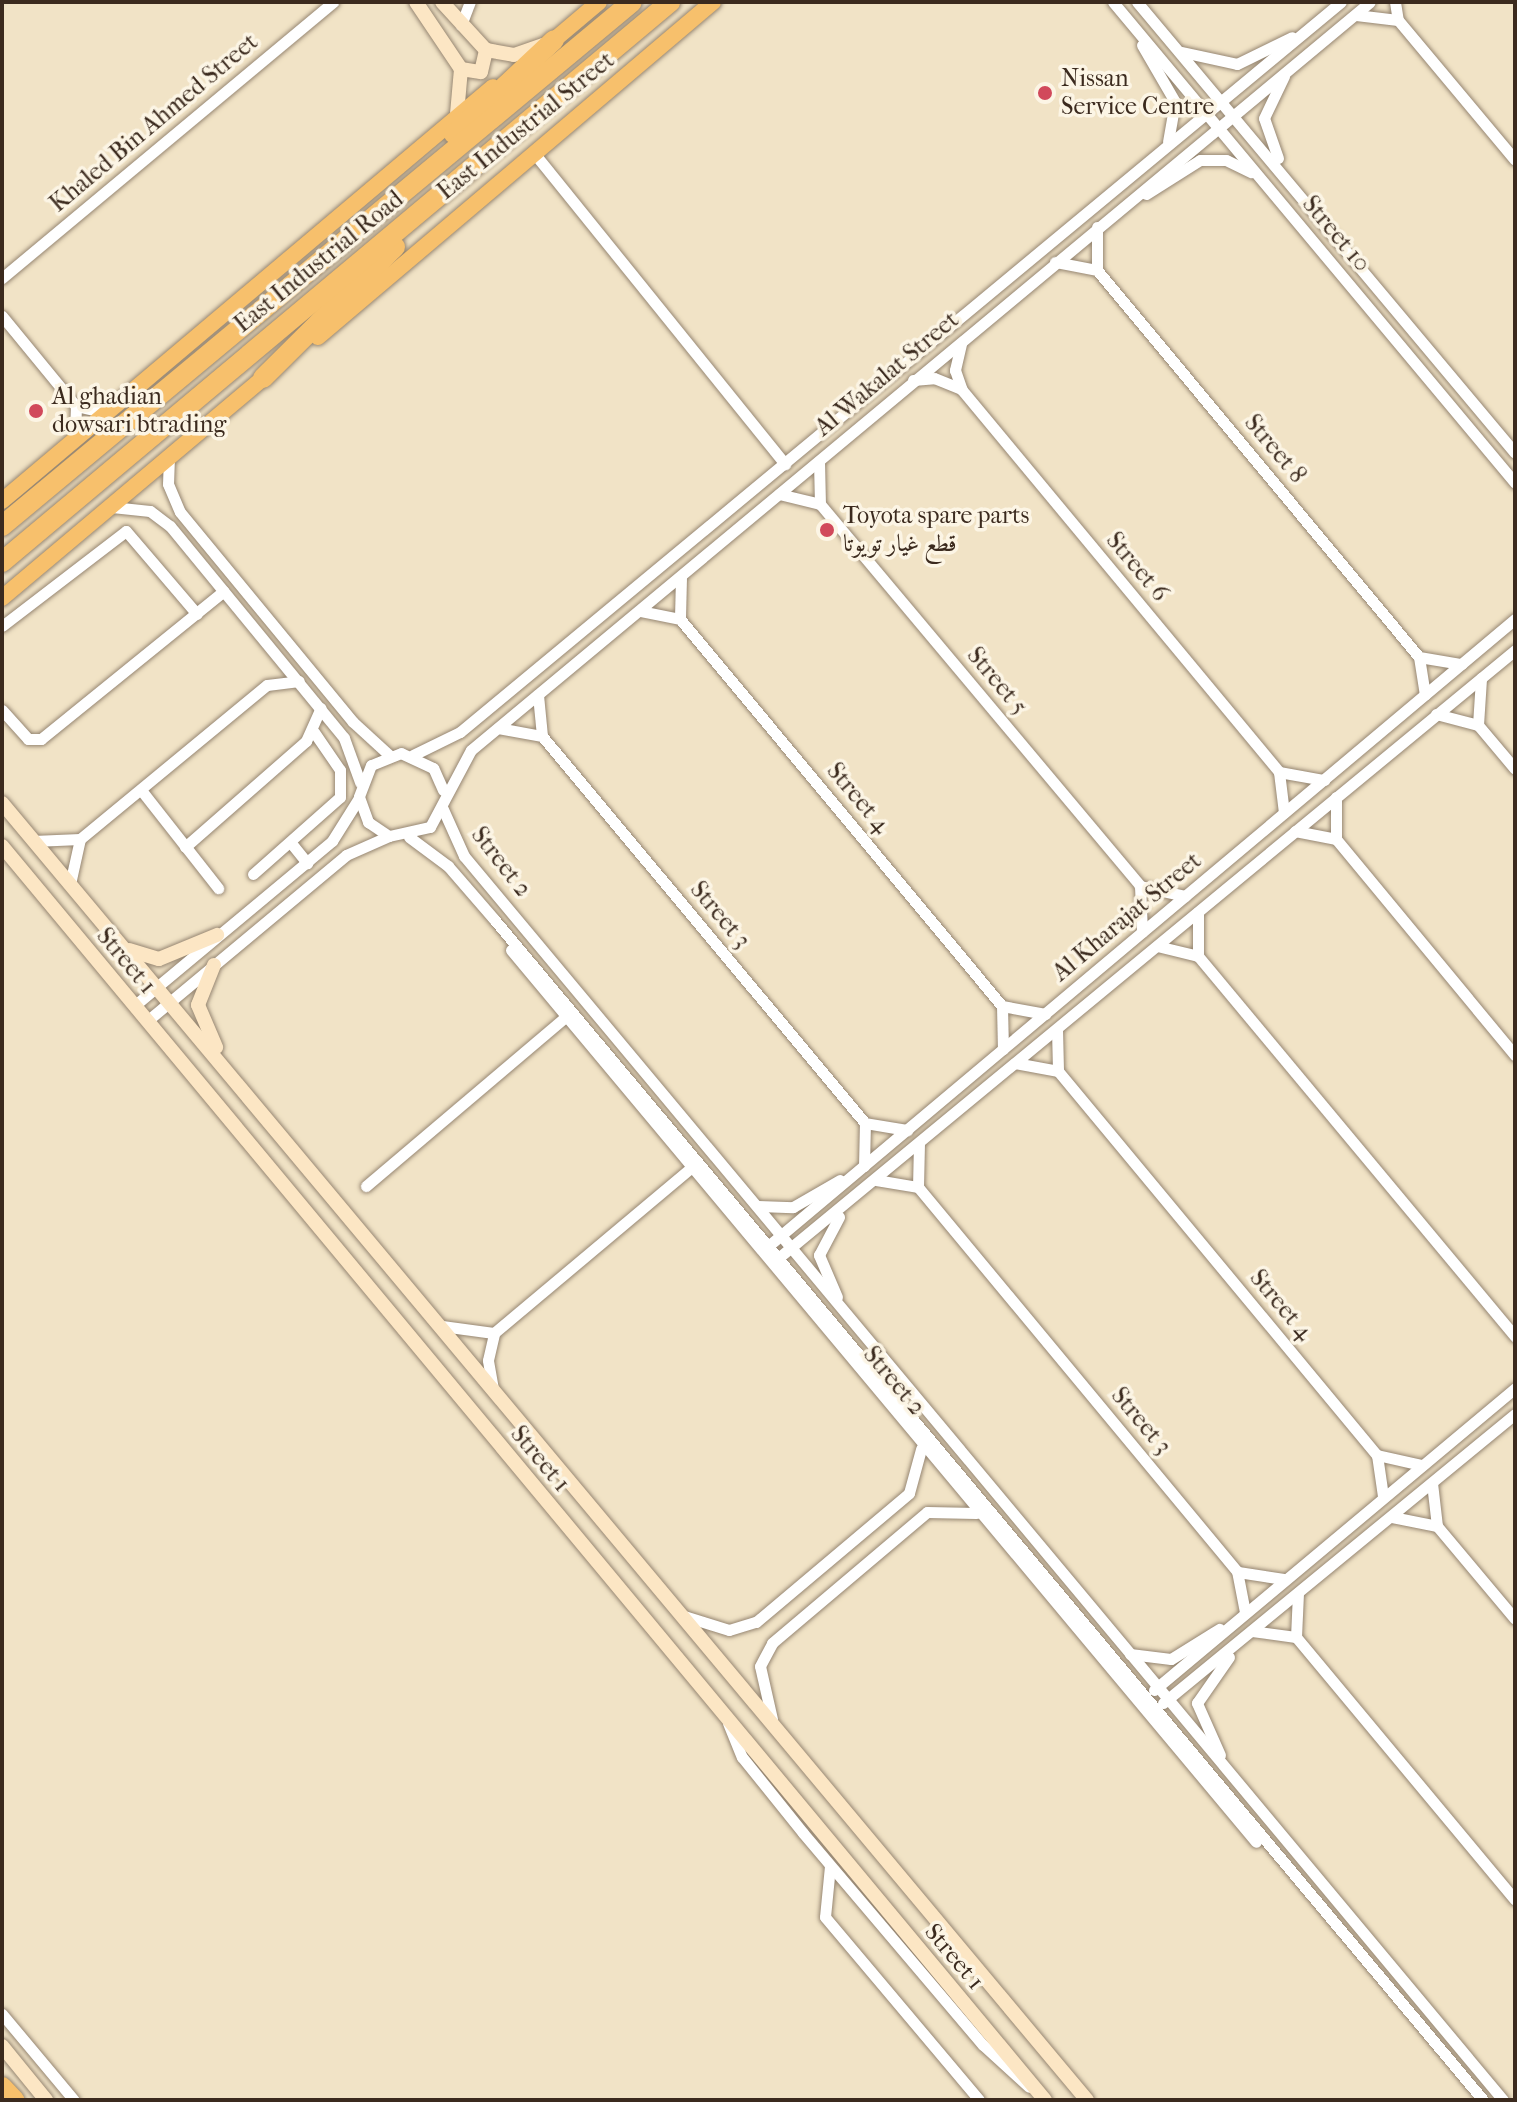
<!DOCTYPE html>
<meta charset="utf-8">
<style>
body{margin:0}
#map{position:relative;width:1517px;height:2102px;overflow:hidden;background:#f1e3c6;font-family:"IM FELL French Canon",Amiri,serif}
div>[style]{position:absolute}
.roads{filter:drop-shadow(0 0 2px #968672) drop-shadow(0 0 2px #968672)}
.street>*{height:11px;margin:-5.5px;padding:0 5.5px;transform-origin:5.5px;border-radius:5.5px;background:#fff}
.secondary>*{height:14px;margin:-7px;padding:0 7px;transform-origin:7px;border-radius:7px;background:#fce6c4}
.primary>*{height:16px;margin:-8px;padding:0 8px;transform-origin:8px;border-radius:8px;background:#f7c06c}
.highway>*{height:20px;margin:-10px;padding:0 10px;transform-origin:10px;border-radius:10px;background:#f7c06c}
.dots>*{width:22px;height:22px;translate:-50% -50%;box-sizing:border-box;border:4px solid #fcf5e5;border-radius:50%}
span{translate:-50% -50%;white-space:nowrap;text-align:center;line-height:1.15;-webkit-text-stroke:7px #fcf5e5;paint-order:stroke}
.poi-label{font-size:24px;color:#3b2a1e}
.left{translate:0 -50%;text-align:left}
.street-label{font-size:24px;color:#3b2a1e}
.frame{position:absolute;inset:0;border:4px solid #3b2a1e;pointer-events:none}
</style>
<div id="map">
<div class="roads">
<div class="street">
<i style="left:1113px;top:2px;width:627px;rotate:50.11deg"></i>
<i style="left:1137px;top:2px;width:588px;rotate:50.03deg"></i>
<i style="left:1395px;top:2px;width:18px;rotate:81deg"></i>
<i style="left:1398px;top:20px;width:182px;rotate:50.1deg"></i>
<i style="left:1356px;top:15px;width:42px;rotate:6.8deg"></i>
<i style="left:461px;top:25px;width:25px;rotate:-69deg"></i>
<i style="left:1142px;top:45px;width:66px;rotate:59.9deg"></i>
<i style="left:1175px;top:102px;width:40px;rotate:100deg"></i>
<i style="left:1182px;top:52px;width:56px;rotate:12.3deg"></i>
<i style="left:1237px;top:64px;width:61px;rotate:-26.1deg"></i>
<i style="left:534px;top:153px;width:400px;rotate:51.1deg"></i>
<i style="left:1278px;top:158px;width:42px;rotate:-109.3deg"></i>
<i style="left:1264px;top:118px;width:47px;rotate:-64.5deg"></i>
<i style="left:1146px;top:194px;width:64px;rotate:-32.2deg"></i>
<i style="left:1200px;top:160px;width:26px"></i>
<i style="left:1226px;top:160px;width:28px;rotate:26deg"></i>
<i style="left:1055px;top:262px;width:43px;rotate:10.8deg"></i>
<i style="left:1097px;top:270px;width:503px;rotate:50.24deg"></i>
<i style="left:1419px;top:657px;width:38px;rotate:81deg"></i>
<i style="left:1097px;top:270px;width:43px;rotate:-90deg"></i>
<i style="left:2px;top:278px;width:431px;rotate:-39.8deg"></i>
<i style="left:2px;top:316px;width:117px;rotate:50.6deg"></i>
<i style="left:76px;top:406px;width:34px;rotate:92deg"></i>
<i style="left:961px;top:344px;width:27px;rotate:103deg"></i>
<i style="left:955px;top:370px;width:21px;rotate:71deg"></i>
<i style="left:962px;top:390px;width:496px;rotate:50.3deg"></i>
<i style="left:1279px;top:772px;width:41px;rotate:83deg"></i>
<i style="left:913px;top:380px;width:21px;rotate:-5deg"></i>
<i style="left:934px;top:378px;width:29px;rotate:22deg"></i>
<i style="left:76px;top:406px;width:32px;rotate:13deg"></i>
<i style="left:169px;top:456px;width:28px;rotate:92deg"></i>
<i style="left:168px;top:484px;width:30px;rotate:67deg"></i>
<i style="left:180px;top:512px;width:272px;rotate:50.5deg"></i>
<i style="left:353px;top:722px;width:49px;rotate:42.5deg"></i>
<i style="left:819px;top:461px;width:43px;rotate:88.7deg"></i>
<i style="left:779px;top:494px;width:42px;rotate:13.7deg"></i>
<i style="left:820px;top:504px;width:498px;rotate:50deg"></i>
<i style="left:1140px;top:886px;width:46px;rotate:12.5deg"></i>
<i style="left:112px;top:507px;width:38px;rotate:6deg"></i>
<i style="left:150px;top:511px;width:25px;rotate:37deg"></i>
<i style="left:170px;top:526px;width:274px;rotate:50.6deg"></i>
<i style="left:344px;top:738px;width:47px;rotate:70deg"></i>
<i style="left:681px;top:577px;width:42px;rotate:91.4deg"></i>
<i style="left:680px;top:619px;width:503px;rotate:50.24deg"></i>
<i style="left:1002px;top:1006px;width:43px;rotate:88.7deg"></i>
<i style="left:640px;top:611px;width:41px;rotate:11.3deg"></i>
<i style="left:2px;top:626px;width:156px;rotate:-37.5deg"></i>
<i style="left:126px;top:531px;width:109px;rotate:49.5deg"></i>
<i style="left:1419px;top:657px;width:43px;rotate:9.5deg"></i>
<i style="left:538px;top:695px;width:41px;rotate:84.4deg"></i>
<i style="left:542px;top:736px;width:504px;rotate:50.15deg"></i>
<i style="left:865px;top:1123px;width:43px;rotate:9.5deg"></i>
<i style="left:2px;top:710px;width:39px;rotate:48deg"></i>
<i style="left:28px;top:739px;width:13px"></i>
<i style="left:41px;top:739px;width:235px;rotate:-39deg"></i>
<i style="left:1436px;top:714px;width:43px;rotate:14.7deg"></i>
<i style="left:1478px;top:725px;width:57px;rotate:49.9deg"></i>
<i style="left:1478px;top:725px;width:47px;rotate:-86.3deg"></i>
<i style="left:498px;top:728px;width:45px;rotate:10.3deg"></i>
<i style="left:413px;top:755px;width:52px;rotate:-26.1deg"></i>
<i style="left:460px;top:732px;width:1144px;rotate:-39.65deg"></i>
<i style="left:1279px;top:772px;width:46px;rotate:10.1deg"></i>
<i style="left:141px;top:790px;width:125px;rotate:51.8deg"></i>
<i style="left:443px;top:790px;width:24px;rotate:-114deg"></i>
<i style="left:433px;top:768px;width:35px;rotate:-155deg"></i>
<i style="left:401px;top:753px;width:32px;rotate:158deg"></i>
<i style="left:371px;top:765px;width:34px;rotate:111deg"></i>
<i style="left:359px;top:797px;width:27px;rotate:70deg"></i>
<i style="left:368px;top:822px;width:25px;rotate:34deg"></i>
<i style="left:389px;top:836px;width:42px;rotate:-12.4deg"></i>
<i style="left:430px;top:827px;width:87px;rotate:-62deg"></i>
<i style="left:471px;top:750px;width:1169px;rotate:-39.76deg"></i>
<i style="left:1336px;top:797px;width:42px;rotate:90deg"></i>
<i style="left:1336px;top:839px;width:281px;rotate:50.4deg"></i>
<i style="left:442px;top:807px;width:54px;rotate:65.8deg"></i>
<i style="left:464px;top:856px;width:1621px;rotate:50.13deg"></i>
<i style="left:1295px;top:831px;width:42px;rotate:11deg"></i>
<i style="left:409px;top:837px;width:49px;rotate:36.6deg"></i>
<i style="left:448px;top:866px;width:69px;rotate:49.1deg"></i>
<i style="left:493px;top:918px;width:1542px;rotate:50.05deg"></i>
<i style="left:33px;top:841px;width:47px;rotate:-2.4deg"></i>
<i style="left:80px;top:839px;width:242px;rotate:-39.5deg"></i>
<i style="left:267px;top:685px;width:32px;rotate:-7deg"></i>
<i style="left:291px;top:843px;width:26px;rotate:51deg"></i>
<i style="left:185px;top:847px;width:161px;rotate:-41.2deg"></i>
<i style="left:306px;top:741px;width:36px;rotate:-66deg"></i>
<i style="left:253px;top:874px;width:116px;rotate:-41.5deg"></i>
<i style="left:340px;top:797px;width:27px;rotate:-90deg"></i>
<i style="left:340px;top:770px;width:46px;rotate:-124.4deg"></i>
<i style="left:70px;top:884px;width:46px;rotate:-77.5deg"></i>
<i style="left:1140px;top:886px;width:46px;rotate:87.5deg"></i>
<i style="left:1198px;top:912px;width:44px;rotate:90deg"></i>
<i style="left:1157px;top:946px;width:42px;rotate:13.7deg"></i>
<i style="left:1198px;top:956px;width:495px;rotate:50.2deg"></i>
<i style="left:511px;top:950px;width:1162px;rotate:50.13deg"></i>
<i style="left:134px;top:1006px;width:258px;rotate:-39.8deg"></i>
<i style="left:332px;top:841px;width:51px;rotate:-57.9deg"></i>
<i style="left:1002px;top:1006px;width:44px;rotate:10.5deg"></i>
<i style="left:147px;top:1021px;width:259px;rotate:-39.8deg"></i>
<i style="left:346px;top:855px;width:47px;rotate:-23.8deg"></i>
<i style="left:1057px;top:1029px;width:42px;rotate:88.6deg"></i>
<i style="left:1015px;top:1063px;width:44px;rotate:10.5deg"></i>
<i style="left:1058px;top:1071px;width:499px;rotate:50.3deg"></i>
<i style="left:1377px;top:1455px;width:45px;rotate:12.8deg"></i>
<i style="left:864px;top:1166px;width:43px;rotate:-88.7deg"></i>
<i style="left:876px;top:1180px;width:43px;rotate:9.5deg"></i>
<i style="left:918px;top:1187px;width:499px;rotate:50.3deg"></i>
<i style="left:1237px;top:1571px;width:42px;rotate:79deg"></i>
<i style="left:366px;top:1186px;width:258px;rotate:-40.3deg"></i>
<i style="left:918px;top:1187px;width:43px;rotate:-88.7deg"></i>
<i style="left:758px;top:1206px;width:35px;rotate:2deg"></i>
<i style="left:793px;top:1207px;width:54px;rotate:-29.9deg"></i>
<i style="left:767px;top:1247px;width:977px;rotate:-40.02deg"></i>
<i style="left:777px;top:1259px;width:957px;rotate:-39.53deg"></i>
<i style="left:837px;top:1297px;width:46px;rotate:-113.2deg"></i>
<i style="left:819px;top:1255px;width:43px;rotate:-62.2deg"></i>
<i style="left:442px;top:1326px;width:52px;rotate:7.7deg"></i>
<i style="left:493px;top:1389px;width:29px;rotate:-100deg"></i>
<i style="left:488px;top:1360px;width:28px;rotate:-77deg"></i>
<i style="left:494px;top:1333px;width:253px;rotate:-40deg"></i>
<i style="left:1377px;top:1455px;width:41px;rotate:81.7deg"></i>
<i style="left:1432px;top:1483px;width:43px;rotate:83.4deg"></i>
<i style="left:1437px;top:1526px;width:121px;rotate:50deg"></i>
<i style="left:1392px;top:1517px;width:46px;rotate:11.3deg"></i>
<i style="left:1238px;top:1572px;width:46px;rotate:8.8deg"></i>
<i style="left:1298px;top:1593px;width:44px;rotate:92.6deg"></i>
<i style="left:1296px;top:1637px;width:342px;rotate:50.2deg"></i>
<i style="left:684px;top:1616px;width:47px;rotate:17.3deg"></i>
<i style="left:729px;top:1630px;width:28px;rotate:-17deg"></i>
<i style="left:756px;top:1622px;width:200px;rotate:-40.1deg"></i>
<i style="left:909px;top:1493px;width:46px;rotate:-74.7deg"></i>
<i style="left:1252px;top:1631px;width:44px;rotate:7.8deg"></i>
<i style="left:1130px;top:1654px;width:41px;rotate:7deg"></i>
<i style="left:1171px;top:1659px;width:57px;rotate:-32deg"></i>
<i style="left:1154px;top:1690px;width:471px;rotate:-39.9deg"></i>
<i style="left:1163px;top:1703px;width:455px;rotate:-39.4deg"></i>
<i style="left:772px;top:1719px;width:54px;rotate:-102.8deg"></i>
<i style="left:760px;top:1666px;width:26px;rotate:-62deg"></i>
<i style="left:772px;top:1643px;width:203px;rotate:-40.2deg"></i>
<i style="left:927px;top:1512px;width:49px;rotate:1.2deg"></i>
<i style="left:728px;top:1723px;width:37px;rotate:68deg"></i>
<i style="left:742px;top:1757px;width:97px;rotate:51.2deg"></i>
<i style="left:803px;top:1833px;width:278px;rotate:49.7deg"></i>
<i style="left:983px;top:2045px;width:62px;rotate:42.4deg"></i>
<i style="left:1220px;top:1755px;width:57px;rotate:-113.9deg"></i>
<i style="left:1197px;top:1703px;width:56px;rotate:-55.2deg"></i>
<i style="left:830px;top:1866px;width:51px;rotate:95.6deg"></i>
<i style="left:825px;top:1917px;width:239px;rotate:49.9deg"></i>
<i style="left:2px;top:2014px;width:112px;rotate:50.1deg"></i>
</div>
<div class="secondary">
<i style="left:416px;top:2px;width:81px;rotate:56.1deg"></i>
<i style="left:461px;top:69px;width:45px;rotate:95.1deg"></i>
<i style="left:442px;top:2px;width:65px;rotate:47.5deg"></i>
<i style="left:486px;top:50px;width:28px;rotate:10deg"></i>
<i style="left:514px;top:55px;width:31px;rotate:-19deg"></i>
<i style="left:461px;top:69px;width:20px;rotate:9deg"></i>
<i style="left:481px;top:72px;width:23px;rotate:-77deg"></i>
<i style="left:2px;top:803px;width:1691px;rotate:50.09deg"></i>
<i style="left:2px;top:846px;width:1631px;rotate:50.25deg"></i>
<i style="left:129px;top:950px;width:31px;rotate:17deg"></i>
<i style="left:159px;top:959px;width:63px;rotate:-22.5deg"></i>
<i style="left:214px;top:965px;width:43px;rotate:111.8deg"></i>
<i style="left:198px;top:1005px;width:46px;rotate:66.8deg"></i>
<i style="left:2px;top:2046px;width:70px;rotate:50.8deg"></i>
</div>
<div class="primary">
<i style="left:547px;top:46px;width:68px;rotate:-40.2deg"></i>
<i style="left:318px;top:337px;width:518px;rotate:-40.3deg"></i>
<i style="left:2px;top:501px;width:642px;rotate:-40.14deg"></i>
<i style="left:2px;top:598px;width:351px;rotate:-40.1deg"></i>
</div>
<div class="highway">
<i style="left:454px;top:134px;width:137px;rotate:-43.2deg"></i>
<i style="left:263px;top:378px;width:186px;rotate:-44.8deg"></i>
<i style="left:2px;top:526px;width:819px;rotate:-39.75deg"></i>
<i style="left:2px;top:562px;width:872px;rotate:-39.97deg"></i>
<i style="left:2px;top:2087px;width:18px;rotate:47deg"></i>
</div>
</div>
<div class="dots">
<i style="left:1045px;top:93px;background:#d1495b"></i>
<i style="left:36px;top:411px;background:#d1495b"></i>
<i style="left:827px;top:530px;background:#d1495b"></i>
</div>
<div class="poi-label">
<span class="left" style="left:1061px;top:93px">Nissan<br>Service Centre</span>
<span class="left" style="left:52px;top:411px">Al ghadian<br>dowsari btrading</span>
<span class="left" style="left:843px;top:530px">Toyota spare parts<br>قطع غيار تويوتا</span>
</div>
<div class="street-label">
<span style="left:154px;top:123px;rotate:-40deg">Khaled Bin Ahmed Street</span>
<span style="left:526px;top:126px;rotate:-39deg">East Industrial Street</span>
<span style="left:1336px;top:234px;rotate:50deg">Street 10</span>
<span style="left:319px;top:262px;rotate:-39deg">East Industrial Road</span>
<span style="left:887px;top:374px;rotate:-40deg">Al Wakalat Street</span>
<span style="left:1275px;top:449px;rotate:50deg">Street 8</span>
<span style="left:1137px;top:567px;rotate:50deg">Street 6</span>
<span style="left:997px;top:681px;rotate:50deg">Street 5</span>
<span style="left:858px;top:798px;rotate:50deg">Street 4</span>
<span style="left:501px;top:862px;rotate:52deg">Street 2</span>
<span style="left:720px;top:915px;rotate:50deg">Street 3</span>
<span style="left:1127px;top:917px;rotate:-40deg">Al Kharajat Street</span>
<span style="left:126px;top:961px;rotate:50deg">Street 1</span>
<span style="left:1281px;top:1305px;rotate:50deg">Street 4</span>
<span style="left:894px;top:1381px;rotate:50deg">Street 2</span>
<span style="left:1141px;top:1421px;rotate:50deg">Street 3</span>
<span style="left:540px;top:1459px;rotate:50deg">Street 1</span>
<span style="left:954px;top:1957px;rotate:50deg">Street 1</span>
</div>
<div class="frame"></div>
</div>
